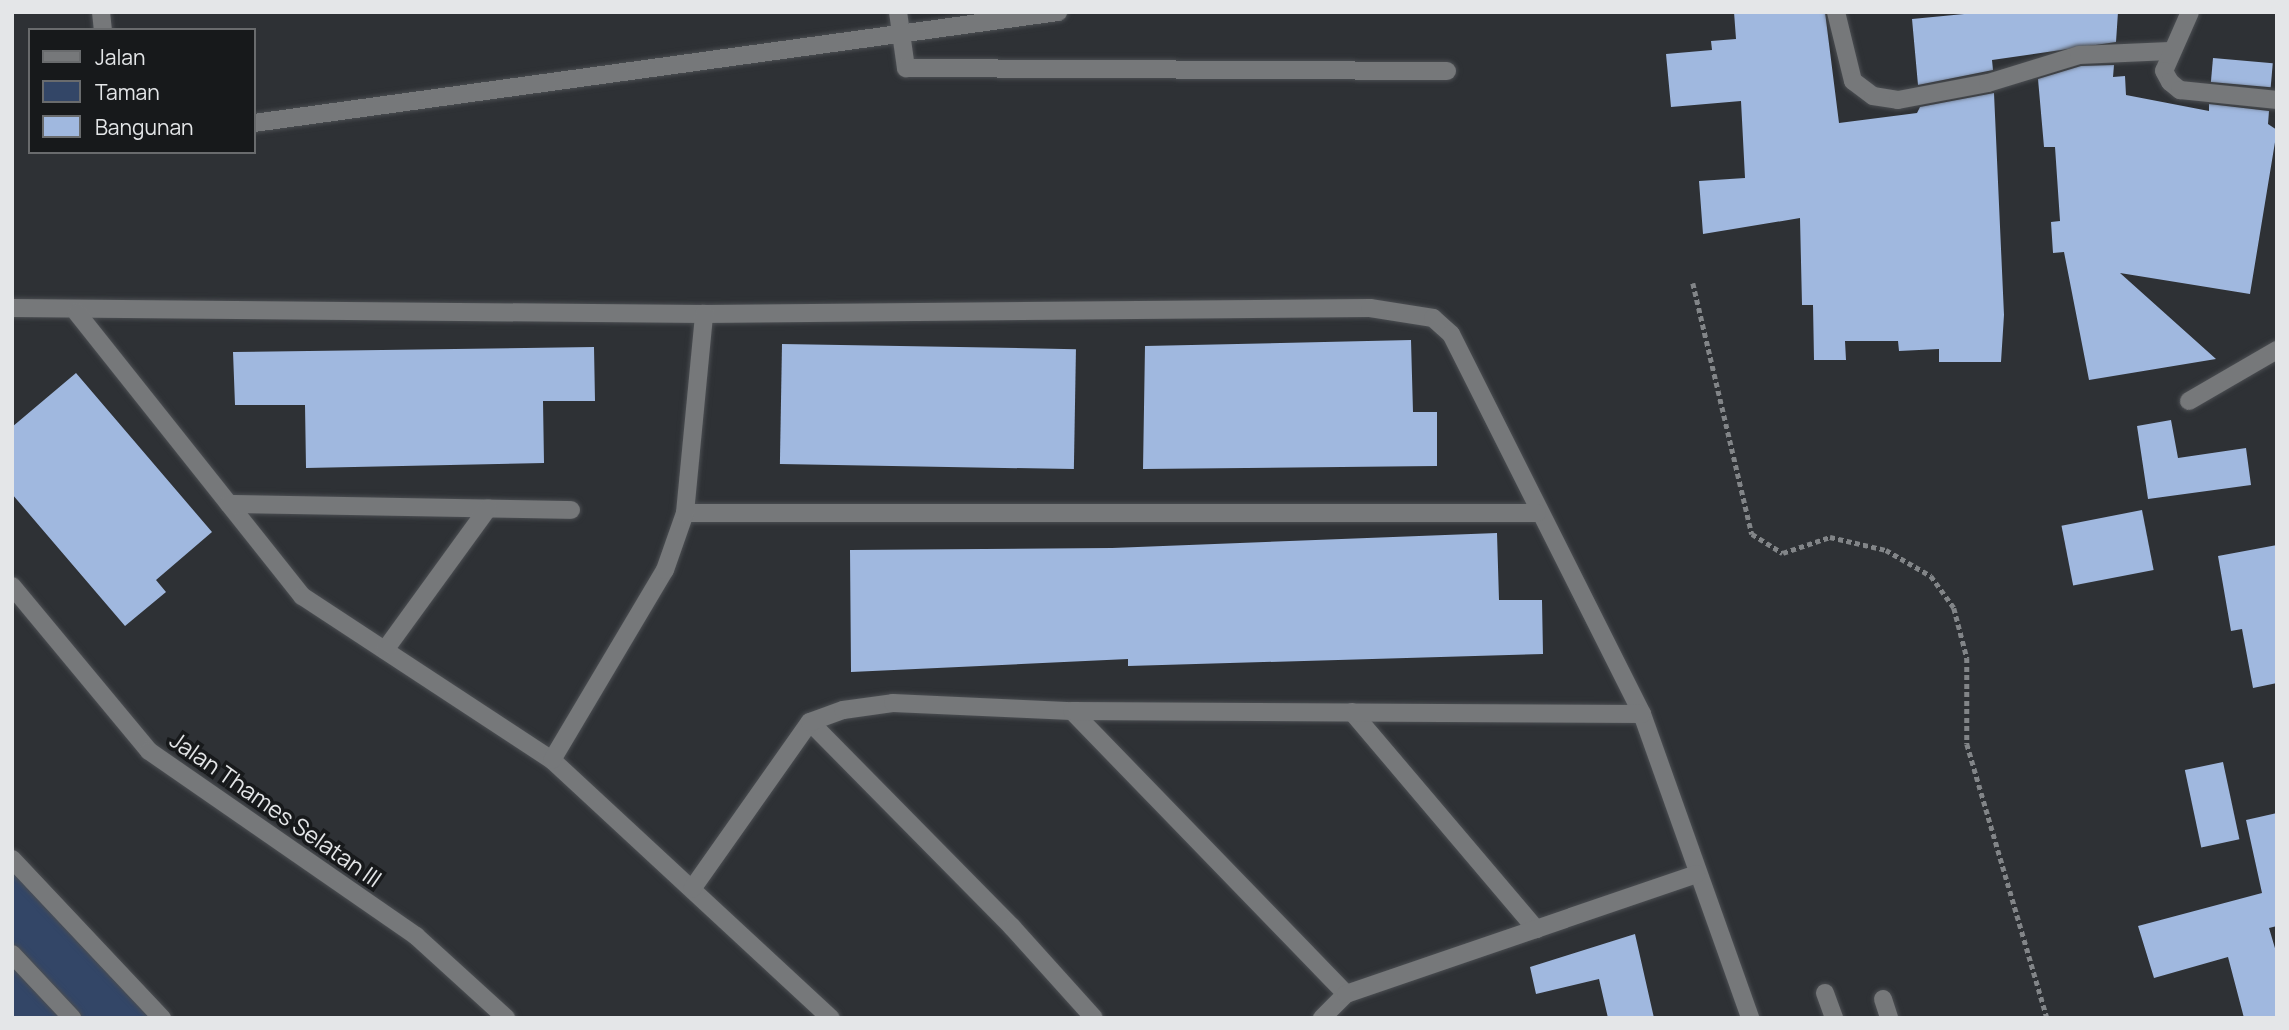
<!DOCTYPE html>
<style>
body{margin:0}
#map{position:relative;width:2289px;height:1030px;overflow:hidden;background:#2e3135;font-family:Manrope,sans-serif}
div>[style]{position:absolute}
.green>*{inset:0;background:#334667}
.building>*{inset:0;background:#a0b8df;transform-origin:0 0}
.path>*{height:4.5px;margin-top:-2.25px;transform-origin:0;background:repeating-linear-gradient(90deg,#828588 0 5px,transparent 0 8.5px)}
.roads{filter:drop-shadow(0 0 2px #4b4e52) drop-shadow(0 0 2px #4b4e52)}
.minor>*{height:18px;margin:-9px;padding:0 9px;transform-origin:9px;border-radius:9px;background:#76787a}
span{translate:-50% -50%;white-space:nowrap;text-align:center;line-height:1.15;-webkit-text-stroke:7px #17191b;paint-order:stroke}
.street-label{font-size:23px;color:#e4e6e8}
.frame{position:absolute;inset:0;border:14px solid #e4e6e8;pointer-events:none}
.legend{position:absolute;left:28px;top:28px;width:228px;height:126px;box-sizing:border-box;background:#17191b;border:2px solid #696b6d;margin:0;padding:9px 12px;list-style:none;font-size:21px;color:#e4e6e8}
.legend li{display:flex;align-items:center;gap:14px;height:35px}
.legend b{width:35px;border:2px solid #696b6d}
</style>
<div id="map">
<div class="green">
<i style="clip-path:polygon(12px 858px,162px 1018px,12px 1018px)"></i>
</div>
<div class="building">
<i style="clip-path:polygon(1734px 12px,1825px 12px,1839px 123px,1917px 113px,1920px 107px,1994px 93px,2004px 315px,2001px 362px,1939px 362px,1939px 349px,1899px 351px,1898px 341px,1845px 341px,1846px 360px,1814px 360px,1813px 305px,1802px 305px,1800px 218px,1703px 234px,1699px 181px,1745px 178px,1741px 101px,1671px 107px,1666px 54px,1712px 50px,1711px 41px,1736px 39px)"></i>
<i style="clip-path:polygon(1985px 12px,2118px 12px,2116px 42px,1992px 60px,1993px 70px,1918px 85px,1912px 19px)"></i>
<i style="left:2213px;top:58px;width:60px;height:24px;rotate:5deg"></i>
<i style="clip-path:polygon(2114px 65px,2113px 77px,2125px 76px,2126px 95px,2209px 111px,2209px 104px,2269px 111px,2268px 124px,2277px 130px,2250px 294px,2120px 273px,2216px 359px,2089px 380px,2064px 252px,2053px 253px,2051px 222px,2060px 221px,2055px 147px,2044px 147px,2038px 79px,2081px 66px)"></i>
<i style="clip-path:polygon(1411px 340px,1413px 412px,1437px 412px,1437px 466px,1143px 469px,1145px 346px)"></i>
<i style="left:782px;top:344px;width:294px;height:120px;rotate:1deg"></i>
<i style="clip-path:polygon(594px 347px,595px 401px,543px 401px,544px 463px,306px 468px,305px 405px,235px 405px,233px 352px)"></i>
<i style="clip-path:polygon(76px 373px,212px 532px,156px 580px,166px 592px,125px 626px,12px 494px,12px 427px)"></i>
<i style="clip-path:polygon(2171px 420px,2178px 458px,2246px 448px,2251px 485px,2148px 499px,2137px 426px)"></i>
<i style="left:2142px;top:510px;width:61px;height:82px;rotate:79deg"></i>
<i style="clip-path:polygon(1497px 533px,1499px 600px,1542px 600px,1543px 654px,1128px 666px,1128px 659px,851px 672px,850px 550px,1112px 548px)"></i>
<i style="clip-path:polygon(2277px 545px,2277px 683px,2253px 688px,2242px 629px,2231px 631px,2218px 556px)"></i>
<i style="left:2223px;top:762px;width:79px;height:39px;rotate:78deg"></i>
<i style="clip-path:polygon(2277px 813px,2277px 926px,2269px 928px,2277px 955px,2277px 1018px,2244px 1018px,2228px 957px,2154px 978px,2138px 926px,2262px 893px,2246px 820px)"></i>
<i style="clip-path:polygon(1635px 934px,1654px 1018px,1608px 1018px,1599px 979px,1536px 994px,1530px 967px)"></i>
</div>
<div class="path">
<i style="left:1693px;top:283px;width:258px;rotate:76.8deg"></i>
<i style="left:1752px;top:534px;width:36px;rotate:32deg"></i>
<i style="left:1783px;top:553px;width:50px;rotate:-18.8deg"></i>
<i style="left:1830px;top:537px;width:57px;rotate:13.1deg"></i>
<i style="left:1886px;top:550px;width:52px;rotate:30deg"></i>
<i style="left:1931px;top:576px;width:39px;rotate:54deg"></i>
<i style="left:1954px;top:608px;width:52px;rotate:75.4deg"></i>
<i style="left:1967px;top:658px;width:86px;rotate:90deg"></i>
<i style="left:1967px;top:744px;width:285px;rotate:73.7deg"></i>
</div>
<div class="roads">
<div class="minor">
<i style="left:101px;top:12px;width:18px;rotate:84deg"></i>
<i style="left:898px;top:12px;width:57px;rotate:81.9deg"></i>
<i style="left:906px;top:68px;width:541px;rotate:0.32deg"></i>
<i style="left:1836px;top:12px;width:71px;rotate:76.2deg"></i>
<i style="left:1853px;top:81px;width:25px;rotate:37deg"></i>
<i style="left:1873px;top:96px;width:25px;rotate:9deg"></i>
<i style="left:1898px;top:100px;width:92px;rotate:-10.7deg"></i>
<i style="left:1988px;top:83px;width:95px;rotate:-17.1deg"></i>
<i style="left:2079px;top:55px;width:91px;rotate:-2.5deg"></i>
<i style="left:2190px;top:12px;width:64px;rotate:113.8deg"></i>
<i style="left:2164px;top:71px;width:13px;rotate:61deg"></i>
<i style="left:2170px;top:82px;width:13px;rotate:39deg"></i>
<i style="left:2180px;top:90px;width:98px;rotate:5.9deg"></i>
<i style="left:254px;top:123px;width:812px;rotate:-7.86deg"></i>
<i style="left:12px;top:308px;width:692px;rotate:0.5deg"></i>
<i style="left:704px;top:314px;width:666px;rotate:-0.52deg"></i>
<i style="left:1370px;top:308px;width:64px;rotate:9deg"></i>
<i style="left:1433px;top:318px;width:24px;rotate:42deg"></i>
<i style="left:1451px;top:334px;width:425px;rotate:63.3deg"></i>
<i style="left:1642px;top:714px;width:323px;rotate:70.4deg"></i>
<i style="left:77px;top:313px;width:362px;rotate:51.5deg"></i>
<i style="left:302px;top:596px;width:299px;rotate:33.3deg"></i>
<i style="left:552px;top:760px;width:380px;rotate:42.8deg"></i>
<i style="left:2189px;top:401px;width:102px;rotate:-30.1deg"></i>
<i style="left:229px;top:504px;width:342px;rotate:1deg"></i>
<i style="left:685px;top:513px;width:852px"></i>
<i style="left:12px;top:586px;width:214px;rotate:50.3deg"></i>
<i style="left:149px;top:751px;width:325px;rotate:34.7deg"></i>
<i style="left:416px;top:936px;width:122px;rotate:42.3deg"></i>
<i style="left:385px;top:650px;width:175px;rotate:-54deg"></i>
<i style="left:1072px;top:711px;width:394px;rotate:45.9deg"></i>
<i style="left:1352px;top:712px;width:285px;rotate:49.7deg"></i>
<i style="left:810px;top:722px;width:288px;rotate:45.4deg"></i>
<i style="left:1012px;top:927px;width:122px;rotate:48deg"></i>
<i style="left:552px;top:760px;width:221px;rotate:-59.3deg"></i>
<i style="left:665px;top:570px;width:60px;rotate:-70.7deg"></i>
<i style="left:685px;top:513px;width:200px;rotate:-84.5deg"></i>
<i style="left:12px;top:859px;width:219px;rotate:46.7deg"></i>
<i style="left:692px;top:889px;width:204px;rotate:-54.8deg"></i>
<i style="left:810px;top:722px;width:35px;rotate:-20deg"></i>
<i style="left:843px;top:710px;width:50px;rotate:-8deg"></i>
<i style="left:893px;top:703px;width:179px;rotate:2.6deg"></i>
<i style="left:1072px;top:711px;width:570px;rotate:0.3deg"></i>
<i style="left:12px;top:954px;width:88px;rotate:46.8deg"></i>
<i style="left:1825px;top:993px;width:27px;rotate:70deg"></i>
<i style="left:1883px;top:999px;width:20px;rotate:72deg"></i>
<i style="left:1322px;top:1018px;width:34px;rotate:-45deg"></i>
<i style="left:1346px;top:994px;width:370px;rotate:-18.9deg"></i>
</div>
</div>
<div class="street-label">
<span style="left:276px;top:809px;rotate:35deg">Jalan Thames Selatan III</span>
</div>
<div class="frame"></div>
<ul class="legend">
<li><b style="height:9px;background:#76787a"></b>Jalan</li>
<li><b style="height:19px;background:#334667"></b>Taman</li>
<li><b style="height:19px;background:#a0b8df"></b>Bangunan</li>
</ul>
</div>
